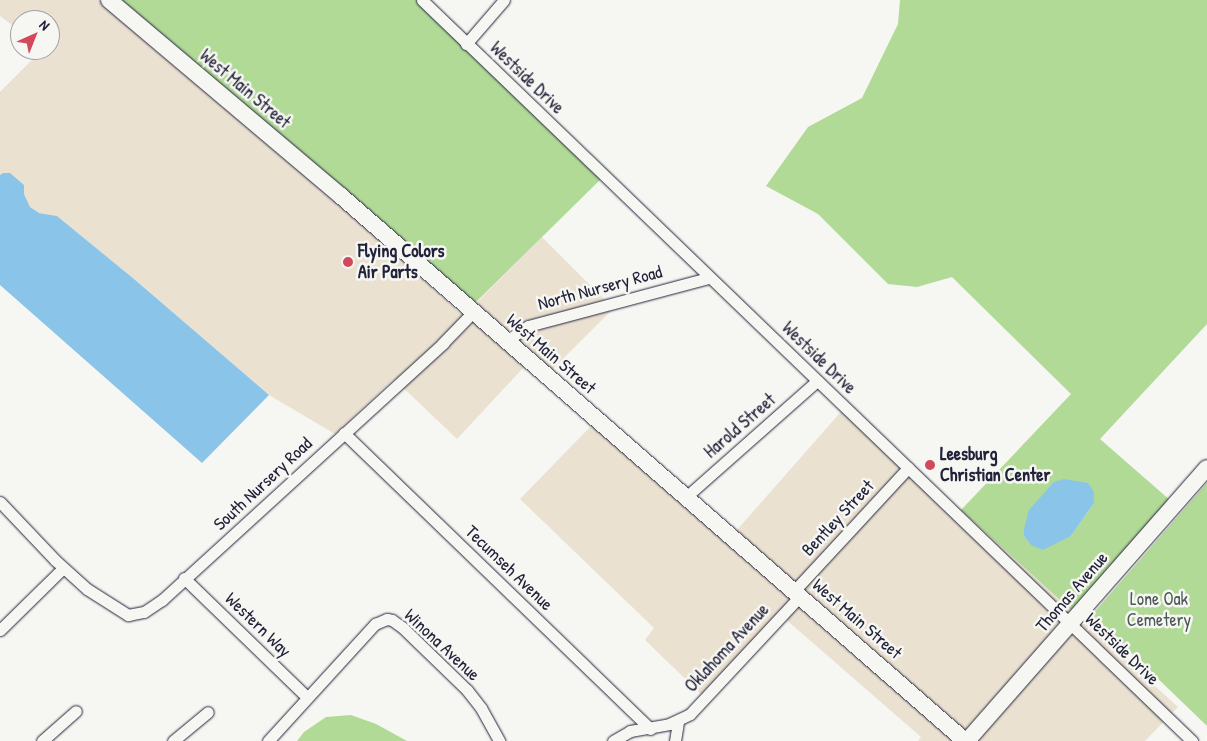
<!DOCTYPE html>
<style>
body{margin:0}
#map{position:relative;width:1207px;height:741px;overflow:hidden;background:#f6f6f2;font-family:"Patrick Hand",sans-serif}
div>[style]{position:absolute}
.built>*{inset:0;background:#eae1d0;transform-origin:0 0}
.green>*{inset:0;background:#b1da97}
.water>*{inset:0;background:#8ac5e9}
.roads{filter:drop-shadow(0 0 1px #22223b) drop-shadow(0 0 1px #22223b)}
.street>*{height:11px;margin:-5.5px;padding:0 5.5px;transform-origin:5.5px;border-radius:5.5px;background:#f6f6f2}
.secondary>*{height:16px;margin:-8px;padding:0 8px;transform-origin:8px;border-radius:8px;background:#f6f6f2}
.dots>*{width:14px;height:14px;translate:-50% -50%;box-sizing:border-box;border:2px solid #f6f6f2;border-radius:50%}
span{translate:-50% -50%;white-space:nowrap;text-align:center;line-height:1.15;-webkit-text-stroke:5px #f6f6f2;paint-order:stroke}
.street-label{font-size:18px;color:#22223b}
.poi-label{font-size:18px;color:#22223b;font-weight:700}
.left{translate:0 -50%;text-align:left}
.park-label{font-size:18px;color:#4d5957}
.north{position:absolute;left:10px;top:10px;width:50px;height:50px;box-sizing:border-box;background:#f6f6f2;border:1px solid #a1a1a9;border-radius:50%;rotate:44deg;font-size:14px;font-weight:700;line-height:20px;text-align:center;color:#22223b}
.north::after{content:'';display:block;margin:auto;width:18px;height:22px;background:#d1495b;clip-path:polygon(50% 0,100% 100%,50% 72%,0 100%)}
</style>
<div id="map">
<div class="built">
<i style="clip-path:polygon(0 0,99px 0,347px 209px,462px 315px,465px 313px,525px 366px,457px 439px,394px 379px,335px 434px,269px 395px,134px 279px,57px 216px,39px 213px,30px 207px,24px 194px,24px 185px,3px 173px,0 175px,0 92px,42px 50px,50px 50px,50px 20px,20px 20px,20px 31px,0 16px)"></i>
<i style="left:542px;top:237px;width:101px;height:95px;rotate:45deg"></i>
<i style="clip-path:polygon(847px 405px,902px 462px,961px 510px,1074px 613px,966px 733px,736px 531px)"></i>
<i style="clip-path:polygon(592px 425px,956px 741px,918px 741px,921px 737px,782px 616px,703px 696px,645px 640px,654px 628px,520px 499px)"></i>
<i style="clip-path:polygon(1082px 620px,1178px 707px,1145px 741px,975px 741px)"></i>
</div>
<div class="green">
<i style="clip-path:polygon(119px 0,423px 0,607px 173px,474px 304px)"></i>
<i style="clip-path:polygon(evenodd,900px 0,1207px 0,1207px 324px,1100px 439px,1171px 501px,1072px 611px,961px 510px,1071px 394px,952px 277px,917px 287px,888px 284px,818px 214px,766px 186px,808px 127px,862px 98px,898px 24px,900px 0,1094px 503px,1071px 536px,1032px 545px,1024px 536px,1024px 529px,1094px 503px)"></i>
<i style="clip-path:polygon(1207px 483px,1207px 726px,1092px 615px)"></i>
<i style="clip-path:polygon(351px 715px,376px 724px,407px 741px,297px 741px,304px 732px,326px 717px)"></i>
</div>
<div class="water">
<i style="clip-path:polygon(3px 173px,10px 173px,24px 185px,24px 194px,30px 207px,39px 213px,57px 216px,134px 279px,269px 395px,202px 463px,0 285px,0 175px)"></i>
<i style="clip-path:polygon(1064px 479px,1088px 483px,1094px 492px,1094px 503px,1071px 536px,1043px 550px,1031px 545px,1024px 536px,1024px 529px,1029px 510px,1054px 482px)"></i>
</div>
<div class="roads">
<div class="street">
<i style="left:422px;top:0;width:1069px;rotate:43.9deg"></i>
<i style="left:466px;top:44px;width:58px;rotate:-49.2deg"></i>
<i style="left:506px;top:341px;width:27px;rotate:-34deg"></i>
<i style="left:528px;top:326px;width:186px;rotate:-14.9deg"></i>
<i style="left:344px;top:433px;width:426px;rotate:44deg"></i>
<i style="left:687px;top:496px;width:174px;rotate:-41.5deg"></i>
<i style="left:0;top:502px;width:80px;rotate:46.5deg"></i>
<i style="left:55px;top:560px;width:43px;rotate:42.2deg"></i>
<i style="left:87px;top:589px;width:49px;rotate:32.4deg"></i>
<i style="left:128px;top:615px;width:16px;rotate:-11deg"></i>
<i style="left:144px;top:612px;width:22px;rotate:-34deg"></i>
<i style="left:162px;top:600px;width:381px;rotate:-42.4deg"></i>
<i style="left:443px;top:343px;width:43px;rotate:-45.9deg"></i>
<i style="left:184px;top:578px;width:171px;rotate:44.1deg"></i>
<i style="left:794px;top:591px;width:168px;rotate:-47.2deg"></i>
<i style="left:0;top:630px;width:88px;rotate:-44.5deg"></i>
<i style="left:42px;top:741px;width:45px;rotate:-41.4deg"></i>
<i style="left:173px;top:741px;width:45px;rotate:-39.6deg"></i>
<i style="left:268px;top:741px;width:159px;rotate:-47.6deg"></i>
<i style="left:375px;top:624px;width:13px;rotate:-23deg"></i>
<i style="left:387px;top:619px;width:5px;rotate:11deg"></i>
<i style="left:392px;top:620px;width:12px;rotate:35deg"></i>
<i style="left:402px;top:627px;width:91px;rotate:44.1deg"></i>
<i style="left:467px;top:690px;width:23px;rotate:52deg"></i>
<i style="left:481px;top:708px;width:38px;rotate:61deg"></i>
<i style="left:613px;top:741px;width:20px;rotate:-30deg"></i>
<i style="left:630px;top:731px;width:40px;rotate:-10deg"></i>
<i style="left:669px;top:724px;width:23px;rotate:-25deg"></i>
<i style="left:690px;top:714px;width:161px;rotate:-47deg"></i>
<i style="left:675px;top:741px;width:20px;rotate:-81deg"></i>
</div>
<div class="secondary">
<i style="left:109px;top:0;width:304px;rotate:40.2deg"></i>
<i style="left:341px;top:196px;width:828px;rotate:41.13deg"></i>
<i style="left:967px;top:741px;width:363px;rotate:-48.7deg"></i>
</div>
</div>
<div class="dots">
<i style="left:348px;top:262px;background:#d1495b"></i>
<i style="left:930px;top:465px;background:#d1495b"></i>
</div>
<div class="street-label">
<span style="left:527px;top:78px;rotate:44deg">Westside Drive</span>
<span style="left:245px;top:89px;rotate:40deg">West Main Street</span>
<span style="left:600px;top:288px;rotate:-15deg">North Nursery Road</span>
<span style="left:551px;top:354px;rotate:41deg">West Main Street</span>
<span style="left:819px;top:358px;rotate:44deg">Westside Drive</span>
<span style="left:740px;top:426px;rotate:-41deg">Harold Street</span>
<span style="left:263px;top:484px;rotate:-43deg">South Nursery Road</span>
<span style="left:838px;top:518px;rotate:-47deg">Bentley Street</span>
<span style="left:509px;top:568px;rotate:44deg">Tecumseh Avenue</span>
<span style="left:1072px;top:592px;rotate:-49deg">Thomas Avenue</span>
<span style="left:857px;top:619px;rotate:41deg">West Main Street</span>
<span style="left:258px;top:625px;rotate:44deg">Western Way</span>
<span style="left:442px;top:645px;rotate:43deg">Winona Avenue</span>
<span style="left:727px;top:648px;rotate:-47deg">Oklahoma Avenue</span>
<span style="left:1122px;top:649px;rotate:44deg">Westside Drive</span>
</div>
<div class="poi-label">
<span class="left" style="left:358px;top:262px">Flying Colors<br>Air Parts</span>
<span class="left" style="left:940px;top:465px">Leesburg<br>Christian Center</span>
</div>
<div class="park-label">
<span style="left:1159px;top:610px">Lone Oak<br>Cemetery</span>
</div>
<div class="north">N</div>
</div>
